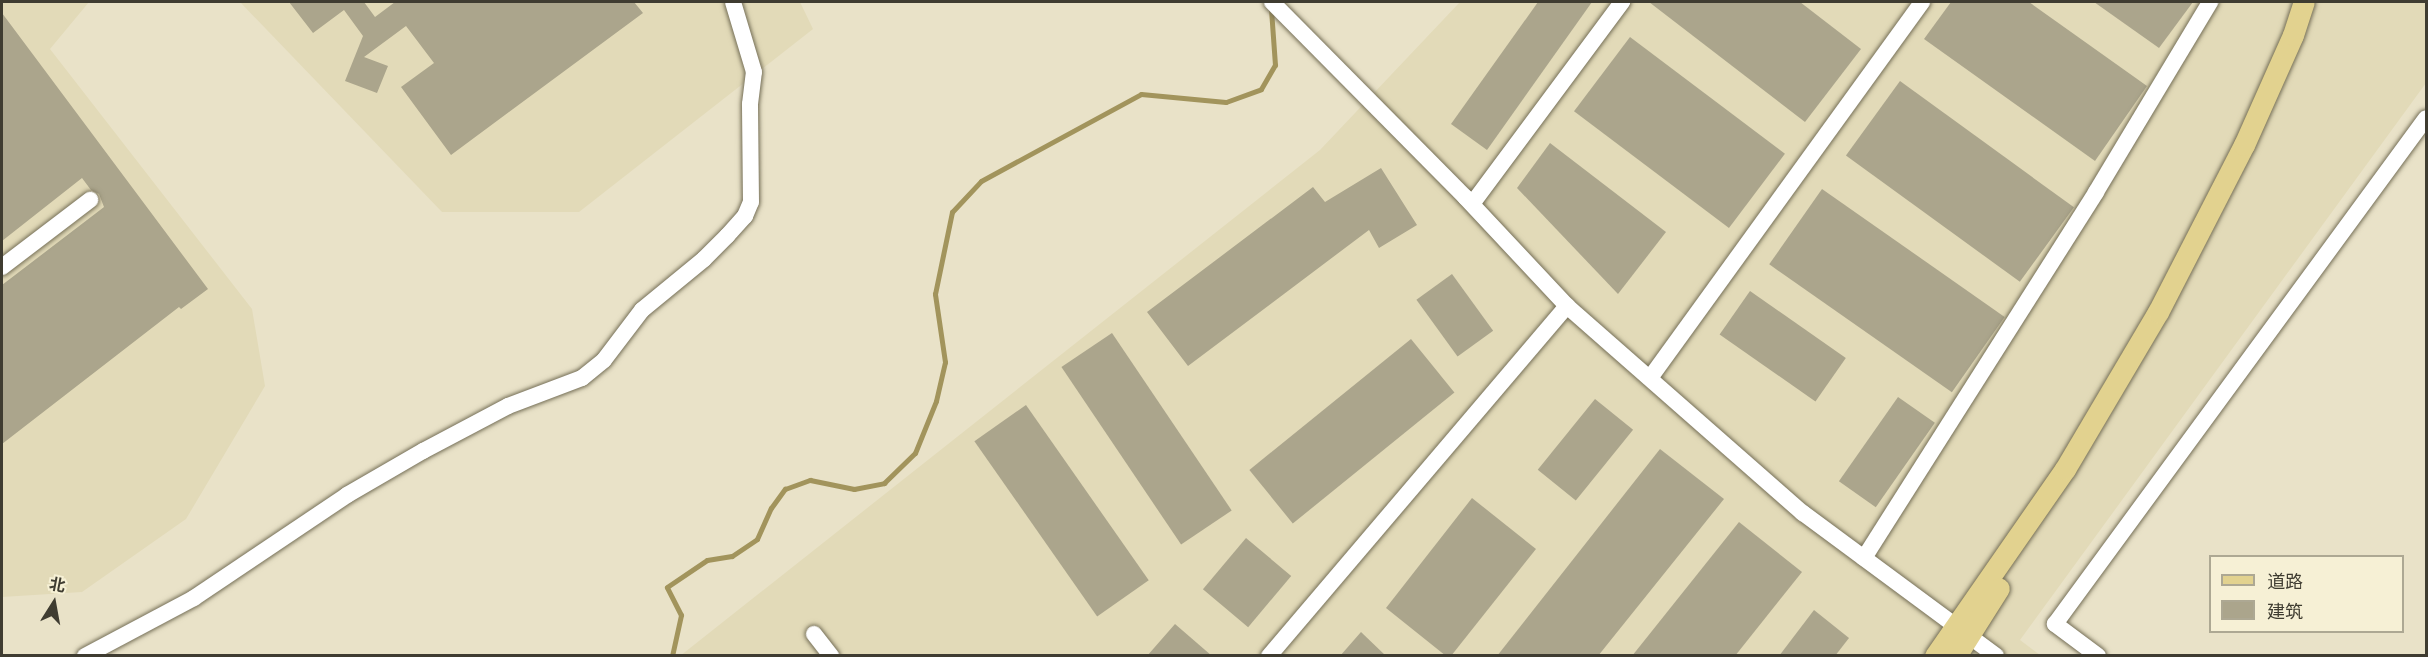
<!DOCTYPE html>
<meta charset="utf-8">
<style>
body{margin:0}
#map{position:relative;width:2428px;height:657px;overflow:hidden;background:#e9e2c8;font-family:Cabin,"Noto Sans SC",sans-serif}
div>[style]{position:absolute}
.built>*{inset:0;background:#e2dab8}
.stream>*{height:5px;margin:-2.5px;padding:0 2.5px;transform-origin:2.5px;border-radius:2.5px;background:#a2945c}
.building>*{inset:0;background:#aba58c;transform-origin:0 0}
.roads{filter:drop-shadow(0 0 2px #756f57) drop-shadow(0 0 2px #756f57)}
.minor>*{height:16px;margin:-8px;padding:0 8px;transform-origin:8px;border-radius:8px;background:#fff}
.major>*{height:21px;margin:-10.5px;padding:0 10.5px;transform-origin:10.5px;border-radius:10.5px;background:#e2d28f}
span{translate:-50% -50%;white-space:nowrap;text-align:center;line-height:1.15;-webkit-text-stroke:4.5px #f6f0d5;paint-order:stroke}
.frame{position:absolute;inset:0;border:3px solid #3f3c31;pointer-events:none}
.legend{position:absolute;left:2209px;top:555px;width:195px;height:78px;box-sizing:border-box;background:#f6f0d5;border:2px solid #ada893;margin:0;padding:8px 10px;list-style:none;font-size:18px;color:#3f3c31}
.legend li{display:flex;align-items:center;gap:12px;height:30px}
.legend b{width:30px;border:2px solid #ada893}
.north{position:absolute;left:24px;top:573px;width:60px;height:60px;-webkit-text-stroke:4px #f6f0d5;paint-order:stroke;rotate:11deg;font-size:16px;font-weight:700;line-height:24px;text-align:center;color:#3f3c31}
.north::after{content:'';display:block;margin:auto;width:21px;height:27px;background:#3f3c31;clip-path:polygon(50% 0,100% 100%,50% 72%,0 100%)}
</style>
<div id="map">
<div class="built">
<i style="clip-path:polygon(2px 2px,89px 2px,50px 49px,252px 309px,265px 386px,186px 519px,82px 592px,2px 597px)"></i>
<i style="clip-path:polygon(240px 2px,800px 2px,813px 29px,579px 212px,442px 212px)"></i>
<i style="clip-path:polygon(1460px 2px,2426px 2px,2426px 83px,2020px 640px,2040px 655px,680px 656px,1320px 150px)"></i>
</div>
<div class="stream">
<i style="left:672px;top:656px;width:42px;rotate:-77.6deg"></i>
<i style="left:681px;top:615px;width:31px;rotate:-117deg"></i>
<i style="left:667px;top:587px;width:48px;rotate:-34deg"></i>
<i style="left:707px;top:560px;width:25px;rotate:-9deg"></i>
<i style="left:732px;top:556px;width:30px;rotate:-34deg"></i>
<i style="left:757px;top:539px;width:34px;rotate:-66deg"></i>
<i style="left:771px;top:508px;width:24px;rotate:-54deg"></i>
<i style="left:785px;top:489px;width:27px;rotate:-20deg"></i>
<i style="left:810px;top:480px;width:45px;rotate:11.6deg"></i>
<i style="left:854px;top:489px;width:31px;rotate:-11deg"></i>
<i style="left:884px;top:483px;width:43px;rotate:-44.1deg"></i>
<i style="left:915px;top:453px;width:56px;rotate:-68deg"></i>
<i style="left:936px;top:401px;width:40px;rotate:-77deg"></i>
<i style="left:945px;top:362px;width:69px;rotate:-98.4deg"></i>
<i style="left:935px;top:294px;width:84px;rotate:-78.3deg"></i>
<i style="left:952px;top:212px;width:42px;rotate:-46.9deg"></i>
<i style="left:981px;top:181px;width:182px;rotate:-28.5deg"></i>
<i style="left:1141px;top:94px;width:85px;rotate:5.4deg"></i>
<i style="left:1226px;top:102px;width:37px;rotate:-20deg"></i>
<i style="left:1261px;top:89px;width:28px;rotate:-60deg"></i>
<i style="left:1275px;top:65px;width:56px;rotate:-94.1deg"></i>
</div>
<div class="building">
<i style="clip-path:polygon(289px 2px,364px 2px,375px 17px,395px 2px,634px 2px,643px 13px,451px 155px,401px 87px,434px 63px,406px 26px,364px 57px,388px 66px,377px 93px,345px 81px,363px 36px,344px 10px,313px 33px)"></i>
<i style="clip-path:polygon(1538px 2px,1592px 2px,1487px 150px,1451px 124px)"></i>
<i style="clip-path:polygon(1649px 2px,1800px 2px,1861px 49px,1805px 122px)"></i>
<i style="clip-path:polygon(1951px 2px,2029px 2px,2147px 86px,2095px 161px,1924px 39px)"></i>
<i style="clip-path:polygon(2094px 2px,2193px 2px,2159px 48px)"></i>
<i style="clip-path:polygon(2px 13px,208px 289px,181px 309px,179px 307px,2px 444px,2px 285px,104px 207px,99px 194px,91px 190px,82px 178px,2px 241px)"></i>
<i style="left:1630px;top:37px;width:194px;height:93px;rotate:37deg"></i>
<i style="left:1900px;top:81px;width:215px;height:92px;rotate:36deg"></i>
<i style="clip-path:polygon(1550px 143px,1666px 232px,1618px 294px,1517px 188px)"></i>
<i style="clip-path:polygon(1381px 168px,1417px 225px,1379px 248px,1369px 230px,1188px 366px,1147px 312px,1313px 187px,1325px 202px)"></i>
<i style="left:1822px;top:189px;width:223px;height:92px;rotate:35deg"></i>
<i style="left:1452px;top:274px;width:70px;height:44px;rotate:54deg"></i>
<i style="left:1750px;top:291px;width:117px;height:53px;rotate:35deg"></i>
<i style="left:1112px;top:333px;width:214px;height:61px;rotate:56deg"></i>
<i style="left:1411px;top:339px;width:69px;height:208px;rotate:51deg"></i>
<i style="left:1898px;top:397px;width:45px;height:103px;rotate:35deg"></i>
<i style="left:1595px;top:399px;width:49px;height:91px;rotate:39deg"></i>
<i style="left:1026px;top:405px;width:214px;height:63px;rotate:55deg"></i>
<i style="clip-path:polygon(1660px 449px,1724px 499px,1598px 656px,1497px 656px)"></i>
<i style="clip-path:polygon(1472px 498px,1536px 549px,1451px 656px,1446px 656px,1386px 608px)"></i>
<i style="clip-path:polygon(1739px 522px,1802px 572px,1735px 656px,1632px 656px)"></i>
<i style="left:1246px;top:538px;width:59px;height:67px;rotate:40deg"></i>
<i style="clip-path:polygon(1814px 610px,1849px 638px,1835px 656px,1779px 656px)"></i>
<i style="clip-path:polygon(1175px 624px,1212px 656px,1147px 656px)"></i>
<i style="clip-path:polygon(1361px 632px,1386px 656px,1340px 656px)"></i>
</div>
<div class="roads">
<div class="minor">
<i style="left:1272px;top:2px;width:274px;rotate:45.3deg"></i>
<i style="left:1465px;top:197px;width:149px;rotate:46.9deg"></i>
<i style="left:1567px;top:306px;width:314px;rotate:41.3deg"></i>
<i style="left:1803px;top:513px;width:240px;rotate:36.5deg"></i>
<i style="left:1472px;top:204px;width:252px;rotate:-53.4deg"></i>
<i style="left:2px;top:267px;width:111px;rotate:-37.3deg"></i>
<i style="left:1650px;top:378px;width:464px;rotate:-54.1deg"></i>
<i style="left:1864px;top:558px;width:433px;rotate:-57.6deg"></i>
<i style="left:2096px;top:192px;width:222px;rotate:-59deg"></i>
<i style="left:814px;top:634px;width:28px;rotate:52deg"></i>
<i style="left:85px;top:656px;width:123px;rotate:-28deg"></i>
<i style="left:194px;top:598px;width:184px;rotate:-33.9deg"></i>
<i style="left:347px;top:495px;width:88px;rotate:-30.1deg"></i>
<i style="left:423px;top:451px;width:96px;rotate:-27.9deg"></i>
<i style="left:508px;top:406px;width:79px;rotate:-20.7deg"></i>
<i style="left:582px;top:378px;width:28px;rotate:-39deg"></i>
<i style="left:604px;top:360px;width:63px;rotate:-52.8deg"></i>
<i style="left:642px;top:310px;width:80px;rotate:-39.4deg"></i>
<i style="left:704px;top:259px;width:33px;rotate:-45deg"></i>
<i style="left:727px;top:236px;width:27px;rotate:-48deg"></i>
<i style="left:745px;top:216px;width:15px;rotate:-67deg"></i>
<i style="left:751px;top:202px;width:98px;rotate:-90.6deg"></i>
<i style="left:750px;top:104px;width:32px;rotate:-83deg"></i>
<i style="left:754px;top:72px;width:73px;rotate:-106.7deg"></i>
<i style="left:1269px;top:656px;width:460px;rotate:-49.6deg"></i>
<i style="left:2098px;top:656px;width:54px;rotate:-143.3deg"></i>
<i style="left:2055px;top:624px;width:627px;rotate:-53.75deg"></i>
</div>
<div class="major">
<i style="left:1935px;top:656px;width:228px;rotate:-55.2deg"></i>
<i style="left:2065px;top:469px;width:182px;rotate:-59.4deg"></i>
<i style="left:2158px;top:312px;width:188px;rotate:-62.8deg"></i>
<i style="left:2244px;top:145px;width:120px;rotate:-66deg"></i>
<i style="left:2293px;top:35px;width:35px;rotate:-72deg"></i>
<i style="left:1956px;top:656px;width:80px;rotate:-57.7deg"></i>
</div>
</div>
<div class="frame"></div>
<ul class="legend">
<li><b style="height:8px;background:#e2d28f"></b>道路</li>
<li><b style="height:16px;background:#aba58c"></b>建筑</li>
</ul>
<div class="north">北</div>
</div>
